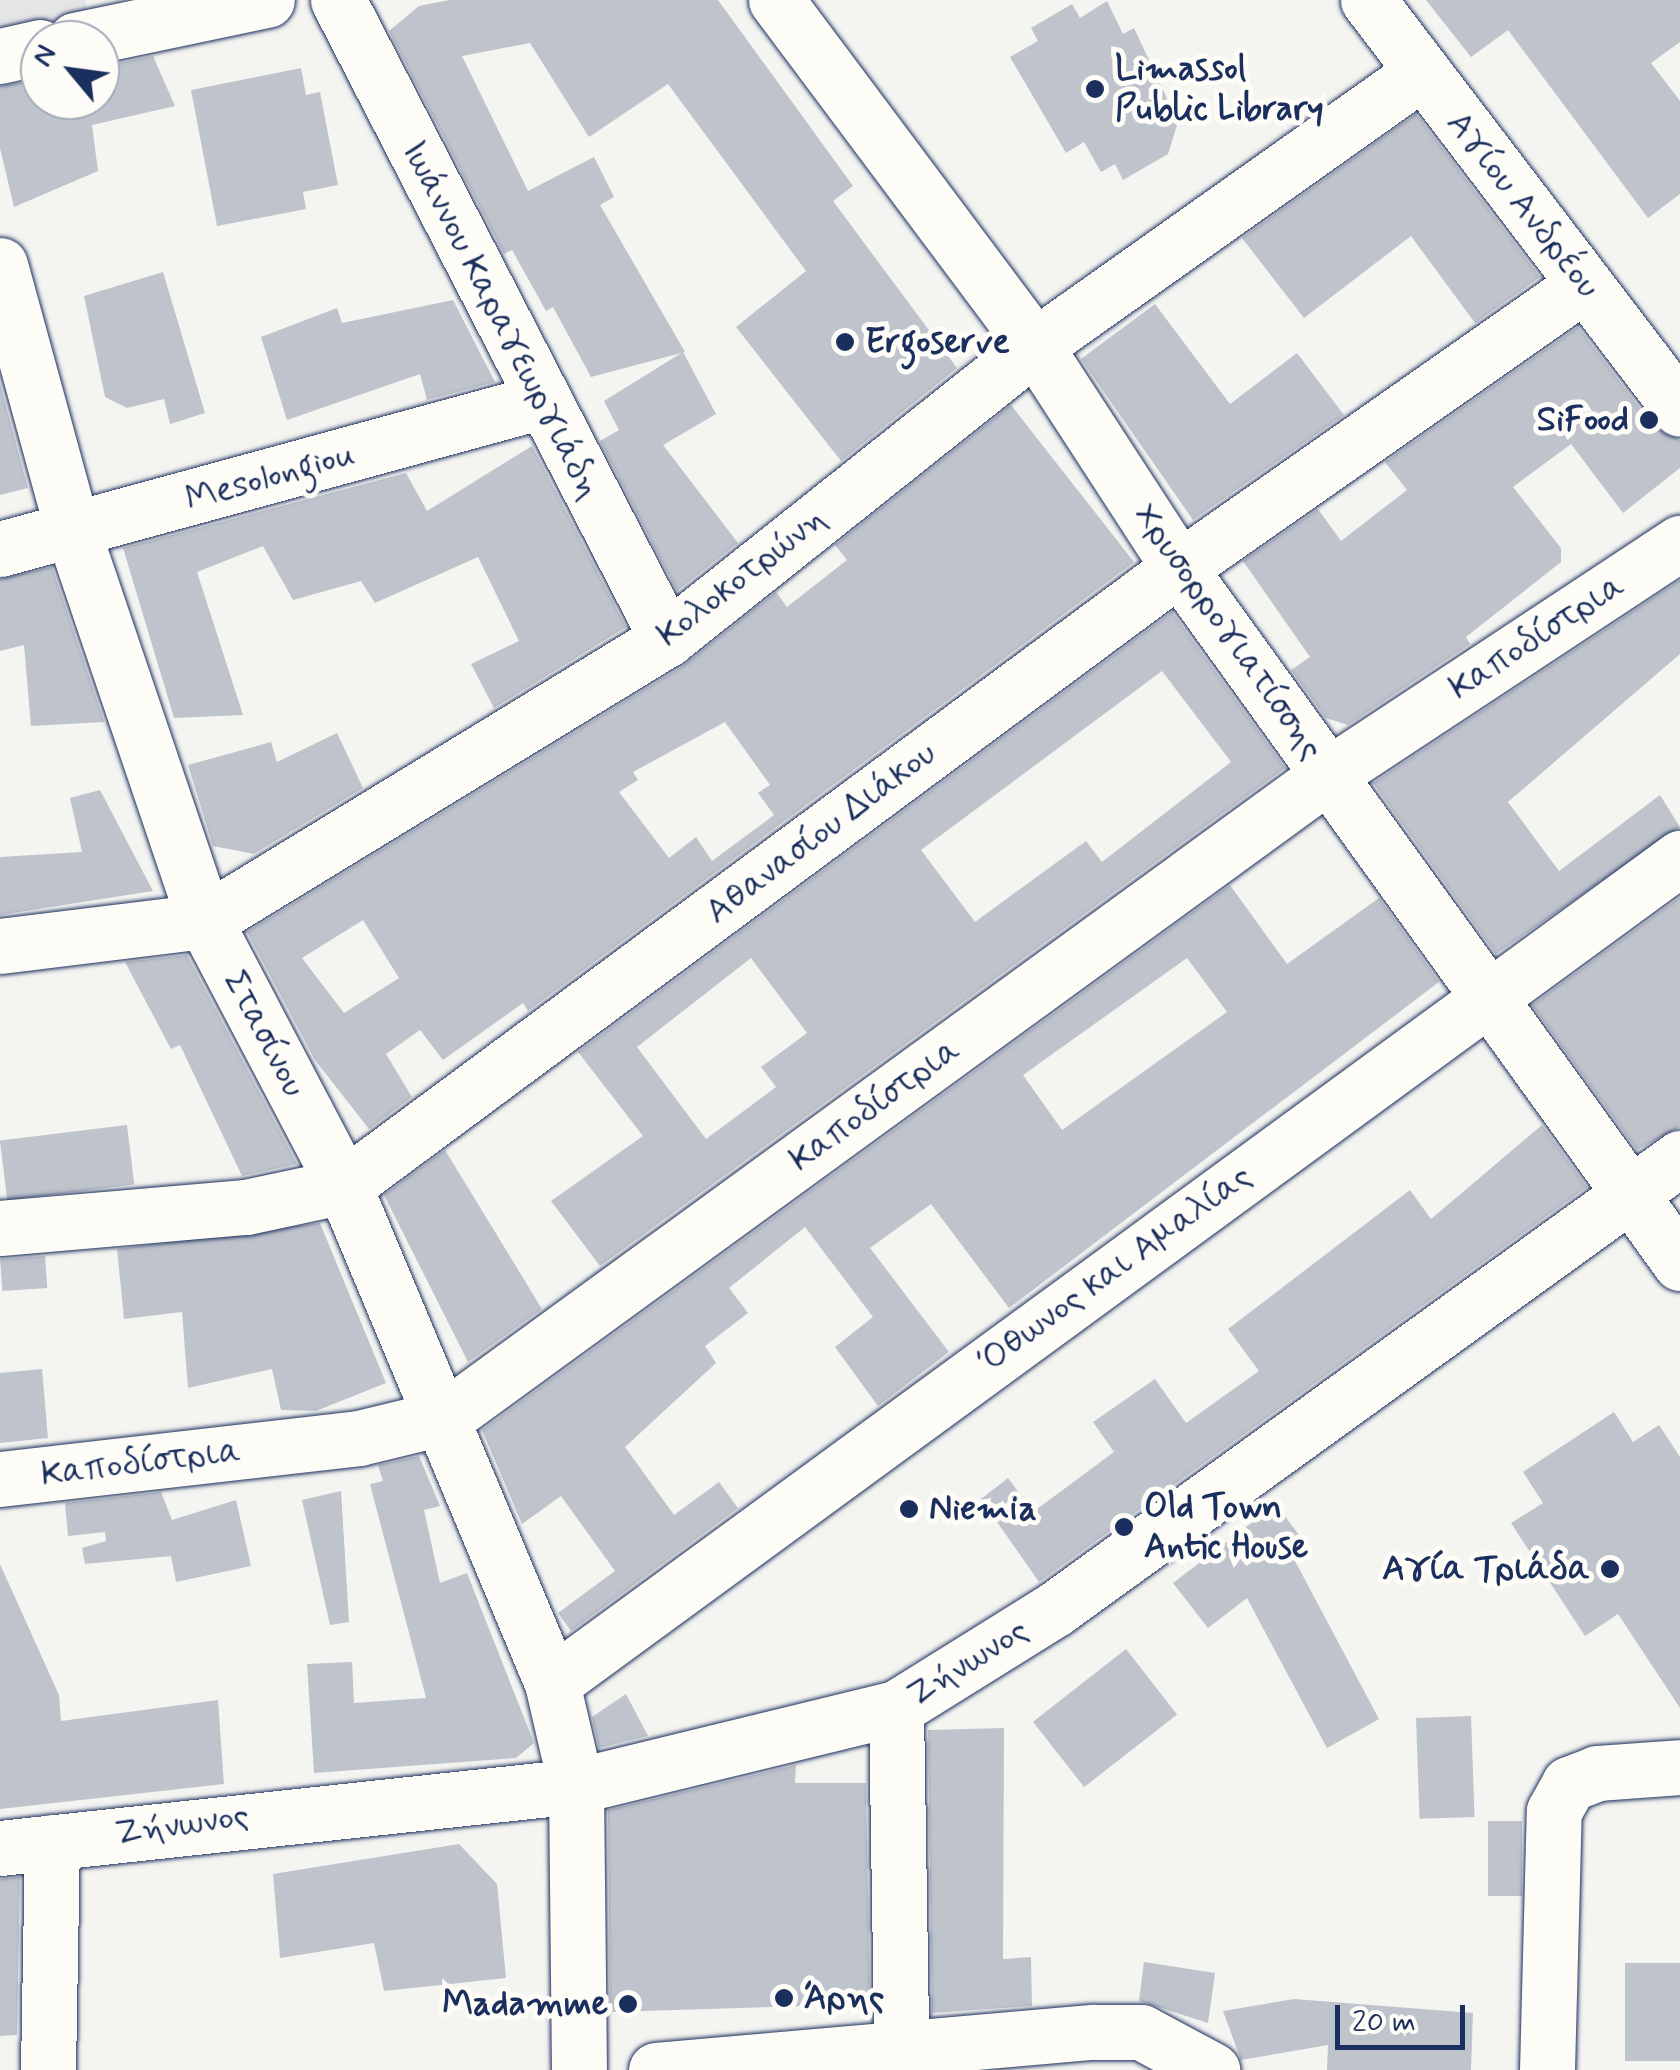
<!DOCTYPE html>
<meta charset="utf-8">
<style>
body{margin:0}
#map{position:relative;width:1680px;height:2070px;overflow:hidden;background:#f4f4f1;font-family:Mynerve,sans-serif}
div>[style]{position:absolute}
.built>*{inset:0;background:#e4e5e6}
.building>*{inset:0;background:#bfc3cc;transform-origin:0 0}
.roads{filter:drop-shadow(0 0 2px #1b2f5e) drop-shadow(0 0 2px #1b2f5e)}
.minor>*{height:55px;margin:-27.5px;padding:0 27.5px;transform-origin:27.5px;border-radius:27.5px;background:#fdfcf7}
.dots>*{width:28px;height:28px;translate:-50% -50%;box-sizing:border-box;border:5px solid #fdfcf7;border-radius:50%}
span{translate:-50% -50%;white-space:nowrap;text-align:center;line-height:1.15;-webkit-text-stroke:10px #fdfcf7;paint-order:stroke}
.poi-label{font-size:35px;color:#1b2f5e;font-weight:700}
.left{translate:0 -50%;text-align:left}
.right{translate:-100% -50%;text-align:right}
.street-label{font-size:35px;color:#1b2f5e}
.north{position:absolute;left:20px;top:20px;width:100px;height:100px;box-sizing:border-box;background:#fdfcf7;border:2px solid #a3aaba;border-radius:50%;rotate:299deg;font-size:28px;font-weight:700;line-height:40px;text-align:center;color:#1b2f5e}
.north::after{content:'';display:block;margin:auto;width:35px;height:45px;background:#1b2f5e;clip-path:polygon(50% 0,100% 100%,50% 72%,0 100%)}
.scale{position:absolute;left:1335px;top:2005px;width:130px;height:45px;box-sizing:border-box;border:5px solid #1b2f5e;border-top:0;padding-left:12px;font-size:30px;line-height:35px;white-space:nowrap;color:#1b2f5e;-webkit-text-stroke:8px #fdfcf7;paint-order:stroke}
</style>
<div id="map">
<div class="built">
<i style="clip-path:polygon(0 0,86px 0,88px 18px,0 27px)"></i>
</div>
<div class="building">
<i style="clip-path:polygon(449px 0,718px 0,853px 186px,833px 201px,957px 368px,841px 461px,736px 327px,806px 271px,668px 84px,589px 137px,530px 43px,462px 56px,528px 191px,594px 157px,614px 197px,600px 205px,685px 352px,591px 377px,553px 307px,546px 311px,512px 250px,504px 254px,389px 31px,419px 6px)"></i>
<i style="clip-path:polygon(1426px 0,1680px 0,1680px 42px,1651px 63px,1680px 101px,1680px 194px,1648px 218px,1508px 30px,1471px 57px)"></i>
<i style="clip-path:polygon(1107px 1px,1123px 34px,1134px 28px,1178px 122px,1168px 154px,1123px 180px,1115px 164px,1101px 172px,1084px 142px,1066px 153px,1010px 57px,1038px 41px,1031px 28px,1072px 4px,1080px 18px)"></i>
<i style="clip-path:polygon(153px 56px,175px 106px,92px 125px,98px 171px,14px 207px,0 148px,0 86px,40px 79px,40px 100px,100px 100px,100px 67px)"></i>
<i style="clip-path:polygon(301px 68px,306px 95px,320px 92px,338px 185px,303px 192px,306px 209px,217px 226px,191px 90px)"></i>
<i style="clip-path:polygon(1416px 114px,1540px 277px,1475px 323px,1411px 236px,1304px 318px,1242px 238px)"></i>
<i style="clip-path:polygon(163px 272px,205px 413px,170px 424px,164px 399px,127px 408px,105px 397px,84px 296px)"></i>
<i style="clip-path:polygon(453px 300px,495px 382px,427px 400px,420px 374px,287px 420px,261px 337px,337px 308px,342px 323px)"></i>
<i style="clip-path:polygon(1155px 304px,1230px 404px,1297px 353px,1344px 415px,1193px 520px,1081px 359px)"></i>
<i style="clip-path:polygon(1578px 327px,1655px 428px,1680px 440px,1680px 468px,1623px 513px,1571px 444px,1513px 487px,1561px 548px,1561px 562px,1466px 637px,1470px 644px,1348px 725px,1326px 718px,1291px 670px,1310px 657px,1243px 561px,1318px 509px,1341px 541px,1407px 490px,1385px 462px)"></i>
<i style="clip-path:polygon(683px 352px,716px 414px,663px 445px,738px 543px,677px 591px,600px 441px,619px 430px,604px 401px)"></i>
<i style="clip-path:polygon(0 384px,28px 488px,0 495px)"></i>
<i style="clip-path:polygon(evenodd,1011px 405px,1134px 562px,528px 1011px,523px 1003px,443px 1060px,420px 1030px,386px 1054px,412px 1097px,369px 1129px,315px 1060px,247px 932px,683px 666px,776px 592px,787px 607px,847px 560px,835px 545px,1011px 405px,725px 722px,770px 785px,758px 793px,774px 815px,712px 861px,696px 837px,669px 858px,619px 792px,638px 780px,633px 772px,725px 722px,1011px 405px,363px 920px,399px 978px,344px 1013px,302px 958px,363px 920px)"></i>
<i style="clip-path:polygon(532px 446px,626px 627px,494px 708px,471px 664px,519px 641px,478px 557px,375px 603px,361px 581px,293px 600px,263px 546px,197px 572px,243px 715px,174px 718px,123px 548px,406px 473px,427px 511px)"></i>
<i style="clip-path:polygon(52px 567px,104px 721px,104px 722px,31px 726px,24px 645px,0 651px,0 579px)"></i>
<i style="clip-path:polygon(1680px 580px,1680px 654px,1508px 802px,1559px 871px,1660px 795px,1680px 827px,1496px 954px,1373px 783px)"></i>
<i style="clip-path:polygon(evenodd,1172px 612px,1285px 768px,600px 1266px,551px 1201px,643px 1136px,578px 1052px,1172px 612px,1162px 671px,1231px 762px,1102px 862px,1086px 841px,975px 922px,921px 850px,1162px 671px,1172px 612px,751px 958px,807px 1033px,761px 1067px,776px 1087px,706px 1139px,637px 1047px,751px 958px)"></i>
<i style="clip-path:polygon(337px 733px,363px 788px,254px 854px,213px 846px,188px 765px,271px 742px,277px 762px)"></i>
<i style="clip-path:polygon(100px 790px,153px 891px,0 915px,0 857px,82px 852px,70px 798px)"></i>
<i style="clip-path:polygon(evenodd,1230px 885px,1287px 964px,1379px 898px,1439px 982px,1009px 1308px,931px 1204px,870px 1248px,949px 1352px,878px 1406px,835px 1347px,873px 1317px,805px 1227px,729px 1288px,748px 1313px,705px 1346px,716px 1363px,625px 1447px,674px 1515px,719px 1482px,738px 1508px,571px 1631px,558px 1613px,615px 1571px,561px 1496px,522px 1524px,482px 1430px,1230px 885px,1187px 958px,1227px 1012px,1062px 1130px,1023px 1075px,1187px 958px)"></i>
<i style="clip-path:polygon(1680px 897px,1680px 1127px,1637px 1150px,1532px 1005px)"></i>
<i style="clip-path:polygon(187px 955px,297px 1164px,242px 1176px,180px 1045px,171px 1049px,125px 962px)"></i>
<i style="left:127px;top:1125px;width:60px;height:128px;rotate:83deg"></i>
<i style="clip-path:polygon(1542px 1125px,1587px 1187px,1039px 1582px,981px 1499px,1008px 1478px,1033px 1512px,1114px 1452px,1093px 1422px,1155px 1379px,1186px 1423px,1259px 1371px,1228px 1329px,1410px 1190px,1431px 1219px)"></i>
<i style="clip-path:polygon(445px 1150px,542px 1309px,468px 1362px,384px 1195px)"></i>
<i style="clip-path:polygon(320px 1223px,386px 1383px,316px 1411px,281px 1410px,272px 1369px,188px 1388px,182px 1312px,124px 1319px,117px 1249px)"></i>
<i style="left:45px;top:1256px;width:32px;height:45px;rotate:86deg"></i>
<i style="clip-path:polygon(42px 1369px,48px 1438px,0 1443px,0 1373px)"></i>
<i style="clip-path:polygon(1614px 1412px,1633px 1442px,1659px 1425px,1680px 1457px,1680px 1708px,1618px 1614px,1585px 1636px,1511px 1523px,1543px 1503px,1523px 1472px)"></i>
<i style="clip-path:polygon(419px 1456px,440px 1506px,424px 1510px,440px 1583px,467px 1573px,534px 1743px,516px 1758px,314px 1773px,307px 1664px,352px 1662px,354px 1703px,426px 1698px,370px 1484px,383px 1481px,378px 1465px)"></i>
<i style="clip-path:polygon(341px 1491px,349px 1622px,330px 1625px,302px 1500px)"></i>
<i style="clip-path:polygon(161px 1492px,172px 1520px,236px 1500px,251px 1566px,176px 1582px,171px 1556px,85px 1564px,82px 1548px,106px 1541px,105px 1532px,68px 1536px,65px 1503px)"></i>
<i style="clip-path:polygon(1276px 1504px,1310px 1550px,1295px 1561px,1379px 1719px,1327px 1748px,1247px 1598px,1208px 1628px,1173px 1583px)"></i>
<i style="clip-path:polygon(0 1564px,59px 1695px,61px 1721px,218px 1700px,224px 1784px,0 1809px)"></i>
<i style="left:1126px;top:1649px;width:83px;height:118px;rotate:52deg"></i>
<i style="clip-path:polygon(626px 1694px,648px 1736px,599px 1748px,592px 1717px)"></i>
<i style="left:1471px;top:1716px;width:101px;height:55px;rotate:88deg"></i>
<i style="clip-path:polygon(1004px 1728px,1003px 1959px,1031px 1957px,1032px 2006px,932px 2013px,928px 1730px)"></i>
<i style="clip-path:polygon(796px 1765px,795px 1783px,866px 1783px,870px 2004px,610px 2012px,608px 1810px)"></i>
<i style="left:1488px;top:1821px;width:34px;height:75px"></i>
<i style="clip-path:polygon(459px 1844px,497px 1884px,506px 1978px,384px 1991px,374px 1943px,280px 1958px,273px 1874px)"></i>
<i style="clip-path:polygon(20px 1877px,17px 2035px,0 2036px,0 1879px)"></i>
<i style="clip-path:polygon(1144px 1962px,1215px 1973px,1208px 2023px,1139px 2001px)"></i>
<i style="left:1680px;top:1963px;width:98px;height:55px;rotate:90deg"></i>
<i style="clip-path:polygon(1294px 1999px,1473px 2013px,1471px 2070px,1327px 2070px,1328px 2045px,1241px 2060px,1223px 2011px)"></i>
</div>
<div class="roads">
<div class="minor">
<i style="left:338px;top:0;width:719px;rotate:62.76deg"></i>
<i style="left:776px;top:0;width:432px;rotate:53.2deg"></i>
<i style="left:1035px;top:346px;width:265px;rotate:57deg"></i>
<i style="left:1179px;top:568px;width:857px;rotate:54.21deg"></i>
<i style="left:1368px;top:0;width:514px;rotate:52.66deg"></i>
<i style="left:75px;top:40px;width:196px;rotate:-11.8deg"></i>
<i style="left:0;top:56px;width:41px;rotate:-12.7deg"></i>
<i style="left:0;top:265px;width:277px;rotate:74.7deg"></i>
<i style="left:73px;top:532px;width:411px;rotate:71.3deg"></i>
<i style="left:205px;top:921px;width:299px;rotate:62.3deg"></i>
<i style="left:344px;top:1186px;width:539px;rotate:67.29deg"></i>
<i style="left:552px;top:1683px;width:106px;rotate:76.9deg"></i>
<i style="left:576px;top:1786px;width:284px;rotate:89.4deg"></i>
<i style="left:0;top:549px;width:559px;rotate:-15.26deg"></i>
<i style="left:0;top:946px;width:207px;rotate:-7deg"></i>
<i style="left:205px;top:921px;width:541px;rotate:-31.4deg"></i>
<i style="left:667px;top:639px;width:470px;rotate:-38.5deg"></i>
<i style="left:1035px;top:346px;width:472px;rotate:-35.3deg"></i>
<i style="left:0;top:1228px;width:247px;rotate:-4.9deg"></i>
<i style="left:246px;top:1207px;width:100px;rotate:-12.1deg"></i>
<i style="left:344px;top:1186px;width:1039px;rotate:-36.51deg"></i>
<i style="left:1179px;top:568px;width:495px;rotate:-35deg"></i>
<i style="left:0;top:1479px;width:361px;rotate:-6.5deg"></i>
<i style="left:359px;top:1438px;width:89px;rotate:-13.6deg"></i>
<i style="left:446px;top:1417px;width:1091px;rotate:-36.05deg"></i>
<i style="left:1328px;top:775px;width:422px;rotate:-33.4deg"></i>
<i style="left:552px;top:1683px;width:1398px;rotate:-36.18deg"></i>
<i style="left:896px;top:1708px;width:362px;rotate:89.1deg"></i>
<i style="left:0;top:1848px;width:579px;rotate:-6.14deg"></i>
<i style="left:576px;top:1786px;width:329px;rotate:-13.7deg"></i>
<i style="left:896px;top:1708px;width:187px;rotate:-31.9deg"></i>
<i style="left:1055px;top:1609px;width:771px;rotate:-35.81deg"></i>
<i style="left:48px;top:2070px;width:228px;rotate:-89deg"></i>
<i style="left:656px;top:2070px;width:440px;rotate:-5deg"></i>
<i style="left:1094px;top:2032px;width:47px"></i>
<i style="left:1141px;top:2032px;width:81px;rotate:28.2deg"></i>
<i style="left:1547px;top:2070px;width:259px;rotate:-88.5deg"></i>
<i style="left:1554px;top:1811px;width:31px;rotate:-61deg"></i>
<i style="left:1569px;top:1784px;width:30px;rotate:-21deg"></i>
<i style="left:1597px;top:1773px;width:83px;rotate:-4.1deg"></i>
</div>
</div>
<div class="dots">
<i style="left:1095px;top:89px;background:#1b2f5e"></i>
<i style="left:845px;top:342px;background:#1b2f5e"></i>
<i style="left:1649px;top:420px;background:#1b2f5e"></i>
<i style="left:909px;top:1509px;background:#1b2f5e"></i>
<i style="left:1124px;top:1527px;background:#1b2f5e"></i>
<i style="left:1610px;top:1569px;background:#1b2f5e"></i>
<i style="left:784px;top:1998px;background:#1b2f5e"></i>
<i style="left:628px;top:2004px;background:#1b2f5e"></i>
</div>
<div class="poi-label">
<span class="left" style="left:1115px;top:89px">Limassol<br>Public Library</span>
<span class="left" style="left:865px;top:342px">Ergoserve</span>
<span class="right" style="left:1629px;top:420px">SiFood</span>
<span class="left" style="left:1144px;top:1527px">Old Town<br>Antic House</span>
<span class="left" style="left:929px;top:1509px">Niemia</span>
<span class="right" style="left:1590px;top:1569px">Αγία Τριάδα</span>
<span class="left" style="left:804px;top:1998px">Άρης</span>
<span class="right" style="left:608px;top:2004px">Madamme</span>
</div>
<div class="street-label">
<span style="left:1523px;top:205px;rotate:52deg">Αγίου Ανδρέου</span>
<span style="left:501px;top:320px;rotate:63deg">Ιωάννου Καραγεωργιάδη</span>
<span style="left:270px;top:477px;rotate:-16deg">Mesolongiou</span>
<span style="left:742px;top:577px;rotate:-38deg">Κολοκοτρώνη</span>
<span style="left:1228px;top:632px;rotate:55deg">Χρυσορρογιατίσσης</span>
<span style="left:1537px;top:637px;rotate:-33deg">Καποδίστρια</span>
<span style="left:821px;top:833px;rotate:-37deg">Αθανασίου Διάκου</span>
<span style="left:264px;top:1034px;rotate:62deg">Στασίνου</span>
<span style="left:875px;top:1105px;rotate:-36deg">Καποδίστρια</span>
<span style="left:1115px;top:1269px;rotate:-36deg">Όθωνος και Αμαλίας</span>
<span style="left:141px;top:1463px;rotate:-7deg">Καποδίστρια</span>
<span style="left:968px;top:1663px;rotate:-32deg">Ζήνωνος</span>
<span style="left:182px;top:1825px;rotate:-8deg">Ζήνωνος</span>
</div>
<div class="north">N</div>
<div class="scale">20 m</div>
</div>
